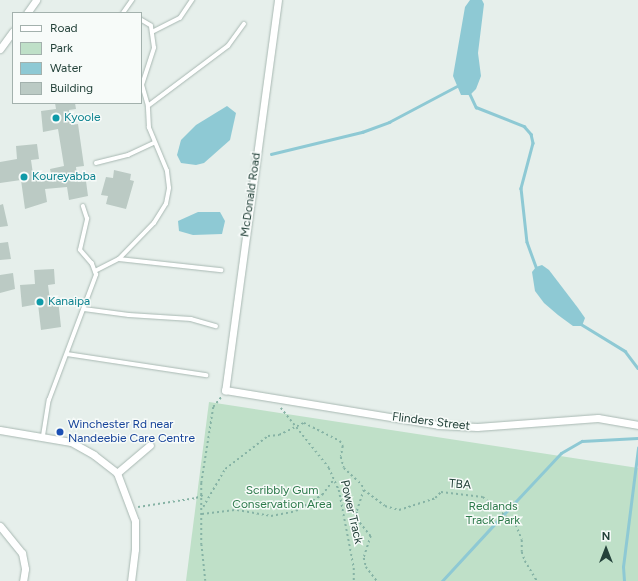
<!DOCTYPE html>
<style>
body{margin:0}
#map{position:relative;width:638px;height:581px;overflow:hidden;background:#e6efeb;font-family:Figtree,sans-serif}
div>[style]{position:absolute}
.green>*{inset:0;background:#bfe0c8}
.water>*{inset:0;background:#8ec9d4}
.stream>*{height:2.5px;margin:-1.25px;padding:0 1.25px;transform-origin:1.25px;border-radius:1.25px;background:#8ec9d4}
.building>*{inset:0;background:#bbcac4}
.path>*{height:1.5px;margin-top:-0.75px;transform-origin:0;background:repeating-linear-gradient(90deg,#86b3a5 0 2px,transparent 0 5px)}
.roads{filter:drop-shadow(0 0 1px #a8b8b2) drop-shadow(0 0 1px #a8b8b2)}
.lane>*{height:3.5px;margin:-1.75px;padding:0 1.75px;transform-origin:1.75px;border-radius:1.75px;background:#fff}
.street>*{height:7px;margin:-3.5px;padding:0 3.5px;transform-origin:3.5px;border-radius:3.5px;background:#fff}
.dots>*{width:11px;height:11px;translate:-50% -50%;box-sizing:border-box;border:2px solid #f7fbf9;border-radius:50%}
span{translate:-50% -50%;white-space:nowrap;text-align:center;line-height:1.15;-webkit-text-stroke:3px #f7fbf9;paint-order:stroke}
.culture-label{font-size:12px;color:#0d838f}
.left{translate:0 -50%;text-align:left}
.street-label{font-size:12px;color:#24423a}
.transit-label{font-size:12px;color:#164399}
.park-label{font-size:12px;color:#2d7a4b}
.legend{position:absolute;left:12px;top:12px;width:130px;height:92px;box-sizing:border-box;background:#f7fbf9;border:1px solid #a3b1ad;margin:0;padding:5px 7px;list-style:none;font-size:12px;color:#24423a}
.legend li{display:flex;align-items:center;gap:8px;height:20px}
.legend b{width:20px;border:1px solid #a3b1ad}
.north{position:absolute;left:586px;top:529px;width:40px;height:40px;-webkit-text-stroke:3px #f7fbf9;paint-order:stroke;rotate:0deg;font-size:11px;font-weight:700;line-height:16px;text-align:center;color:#24423a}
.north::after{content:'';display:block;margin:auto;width:14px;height:18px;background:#24423a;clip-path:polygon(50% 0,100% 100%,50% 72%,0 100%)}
</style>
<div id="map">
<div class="green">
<i style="clip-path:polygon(209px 402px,638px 468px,638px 581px,186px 581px)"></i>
</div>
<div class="water">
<i style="clip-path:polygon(470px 0,482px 0,484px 4px,478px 53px,481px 76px,476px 89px,470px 95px,461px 95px,453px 76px,465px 7px)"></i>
<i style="clip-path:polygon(227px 106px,236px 113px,230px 140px,204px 163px,196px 165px,181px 163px,177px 155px,181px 140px,196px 125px)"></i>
<i style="clip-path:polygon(198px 212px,220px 212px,225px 221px,222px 234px,193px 235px,179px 231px,178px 221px)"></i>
<i style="clip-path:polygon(542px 265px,549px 270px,578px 308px,585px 318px,582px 326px,573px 326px,558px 315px,544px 303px,535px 291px,532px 272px,536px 267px)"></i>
</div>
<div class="stream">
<i style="left:469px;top:92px;width:17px;rotate:65deg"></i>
<i style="left:476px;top:107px;width:52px;rotate:21.6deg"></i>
<i style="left:524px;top:126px;width:11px;rotate:49deg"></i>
<i style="left:531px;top:134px;width:9px;rotate:77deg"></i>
<i style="left:533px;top:143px;width:47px;rotate:104.9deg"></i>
<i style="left:521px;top:188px;width:54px;rotate:83.7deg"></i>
<i style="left:527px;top:242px;width:29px;rotate:70deg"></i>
<i style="left:271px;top:154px;width:94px;rotate:-13.6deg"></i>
<i style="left:362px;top:132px;width:29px;rotate:-20deg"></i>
<i style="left:389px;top:122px;width:77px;rotate:-27.9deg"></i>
<i style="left:581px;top:324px;width:52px;rotate:31.5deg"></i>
<i style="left:625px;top:351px;width:21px;rotate:53deg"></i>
<i style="left:504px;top:514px;width:83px;rotate:-46.9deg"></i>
<i style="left:561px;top:453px;width:24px;rotate:-30deg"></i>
<i style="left:582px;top:441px;width:56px;rotate:-3.1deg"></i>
<i style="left:442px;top:581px;width:87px;rotate:-47.3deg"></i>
<i style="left:624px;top:581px;width:14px;rotate:-94deg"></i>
<i style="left:623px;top:567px;width:120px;rotate:-82.8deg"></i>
</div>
<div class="building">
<i style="clip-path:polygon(55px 103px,75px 103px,76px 109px,69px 110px,71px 125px,78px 124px,84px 166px,76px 167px,78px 182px,86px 181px,88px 196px,69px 200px,67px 187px,45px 189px,47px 202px,25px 209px,21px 180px,0 183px,0 162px,17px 159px,16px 146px,37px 144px,39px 159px,31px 160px,33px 174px,51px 174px,50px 169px,64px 166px,58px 129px,43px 132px,41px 111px,56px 109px)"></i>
<i style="clip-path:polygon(114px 170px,131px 174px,130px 180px,134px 181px,126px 209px,106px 204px,108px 196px,101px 195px,106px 177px,113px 178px)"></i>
<i style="clip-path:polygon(3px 204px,8px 226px,0 227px,0 205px)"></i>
<i style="clip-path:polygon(8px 242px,11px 259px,0 260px,0 243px)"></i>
<i style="clip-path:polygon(54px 269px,55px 284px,48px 285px,50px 300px,58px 299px,61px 327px,41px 330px,38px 304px,22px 307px,20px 285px,35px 284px,34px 270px)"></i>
<i style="clip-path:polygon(13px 273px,15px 289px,0 293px,0 275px)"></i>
</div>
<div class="path">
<i style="left:281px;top:408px;width:77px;rotate:51.3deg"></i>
<i style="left:329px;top:468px;width:24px;rotate:66deg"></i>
<i style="left:339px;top:490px;width:79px;rotate:79.1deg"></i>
<i style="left:354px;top:568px;width:13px;rotate:90deg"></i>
<i style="left:364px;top:490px;width:26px;rotate:37deg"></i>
<i style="left:385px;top:506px;width:15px;rotate:16deg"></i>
<i style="left:399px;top:510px;width:38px;rotate:-18deg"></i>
<i style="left:435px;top:498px;width:8px;rotate:-45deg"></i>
<i style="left:441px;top:492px;width:42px;rotate:6.8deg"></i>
<i style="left:483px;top:497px;width:43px;rotate:40.3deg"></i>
<i style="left:516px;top:525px;width:16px;rotate:68deg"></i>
<i style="left:522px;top:540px;width:12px;rotate:90deg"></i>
<i style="left:522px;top:552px;width:9px;rotate:72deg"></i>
<i style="left:525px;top:561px;width:23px;rotate:59deg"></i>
<i style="left:138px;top:507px;width:59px;rotate:-8.8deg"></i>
<i style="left:196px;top:498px;width:8px;rotate:-23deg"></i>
<i style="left:203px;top:507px;width:44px;rotate:-59.9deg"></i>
<i style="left:225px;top:469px;width:54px;rotate:-37.5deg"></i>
<i style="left:268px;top:436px;width:11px;rotate:-5deg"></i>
<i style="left:279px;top:435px;width:28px;rotate:-26deg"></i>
<i style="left:304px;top:423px;width:40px;rotate:26.6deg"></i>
<i style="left:340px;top:441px;width:6px;rotate:59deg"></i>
<i style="left:343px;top:446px;width:11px;rotate:100deg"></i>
<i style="left:341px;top:457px;width:11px;rotate:75deg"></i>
<i style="left:344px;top:468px;width:25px;rotate:43deg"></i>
<i style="left:362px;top:485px;width:5px;rotate:68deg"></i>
<i style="left:364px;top:490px;width:23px;rotate:108deg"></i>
<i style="left:357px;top:512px;width:7px;rotate:90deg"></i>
<i style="left:357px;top:519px;width:22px;rotate:51deg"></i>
<i style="left:371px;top:536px;width:23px;rotate:108deg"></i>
<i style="left:364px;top:558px;width:9px;rotate:77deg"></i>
<i style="left:366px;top:567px;width:18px;rotate:52deg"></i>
<i style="left:202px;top:514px;width:35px;rotate:-7deg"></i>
<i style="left:237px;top:510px;width:35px;rotate:10deg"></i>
<i style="left:271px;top:516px;width:25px;rotate:-11deg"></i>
<i style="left:296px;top:511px;width:31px;rotate:-32deg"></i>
<i style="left:322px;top:495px;width:20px;rotate:-53deg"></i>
<i style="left:205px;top:581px;width:36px;rotate:-96deg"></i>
<i style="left:201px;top:545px;width:62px;rotate:-90deg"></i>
<i style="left:201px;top:483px;width:77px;rotate:-81deg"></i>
<i style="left:213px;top:407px;width:14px;rotate:-51deg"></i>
</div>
<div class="roads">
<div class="lane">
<i style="left:123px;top:13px;width:16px;rotate:-55deg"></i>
<i style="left:152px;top:32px;width:31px;rotate:-27deg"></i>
<i style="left:180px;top:18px;width:22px;rotate:-56deg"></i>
<i style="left:148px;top:106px;width:100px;rotate:-36.9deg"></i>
<i style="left:228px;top:46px;width:27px;rotate:-54deg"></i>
<i style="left:96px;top:163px;width:33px;rotate:-14deg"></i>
<i style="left:128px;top:155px;width:29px;rotate:-25deg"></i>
<i style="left:119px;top:259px;width:50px;rotate:-45.8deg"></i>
<i style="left:154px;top:223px;width:22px;rotate:-58deg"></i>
<i style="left:166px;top:204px;width:16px;rotate:-79deg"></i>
<i style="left:169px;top:188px;width:17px;rotate:-97deg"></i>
<i style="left:167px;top:171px;width:47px;rotate:-112.7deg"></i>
<i style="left:149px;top:128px;width:22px;rotate:-93deg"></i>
<i style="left:148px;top:106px;width:22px;rotate:-106deg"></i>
<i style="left:142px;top:85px;width:39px;rotate:-72deg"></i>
<i style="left:154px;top:48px;width:22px;rotate:-98deg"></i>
<i style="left:151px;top:26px;width:12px;rotate:-149deg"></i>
<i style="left:95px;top:271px;width:27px;rotate:-27deg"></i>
<i style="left:119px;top:259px;width:103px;rotate:6.2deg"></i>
<i style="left:84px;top:309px;width:45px;rotate:7.6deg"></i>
<i style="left:129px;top:315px;width:62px;rotate:3.7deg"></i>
<i style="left:191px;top:319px;width:26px;rotate:16deg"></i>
<i style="left:67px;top:354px;width:141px;rotate:8.6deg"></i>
<i style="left:43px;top:436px;width:36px;rotate:-81deg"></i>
<i style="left:49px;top:400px;width:134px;rotate:-69.4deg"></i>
<i style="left:96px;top:275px;width:12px;rotate:-110deg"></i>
<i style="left:92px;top:264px;width:18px;rotate:-131deg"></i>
<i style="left:80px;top:250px;width:32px;rotate:-77deg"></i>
<i style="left:87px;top:219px;width:13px;rotate:-108deg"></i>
</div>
<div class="street">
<i style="left:278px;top:0;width:394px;rotate:97.7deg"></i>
<i style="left:225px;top:390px;width:216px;rotate:9.3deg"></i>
<i style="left:438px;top:425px;width:39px;rotate:3deg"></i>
<i style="left:477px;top:427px;width:121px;rotate:-4.3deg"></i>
<i style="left:598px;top:418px;width:41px;rotate:9.9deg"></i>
<i style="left:27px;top:13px;width:16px;rotate:-55deg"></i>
<i style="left:0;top:49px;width:22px;rotate:-54deg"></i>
<i style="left:0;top:430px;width:72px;rotate:9.6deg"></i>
<i style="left:71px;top:442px;width:26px;rotate:29deg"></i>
<i style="left:94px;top:455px;width:29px;rotate:38deg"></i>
<i style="left:117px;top:473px;width:51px;rotate:69.4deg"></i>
<i style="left:135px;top:521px;width:28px;rotate:90deg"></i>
<i style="left:135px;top:549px;width:32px;rotate:97deg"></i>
<i style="left:117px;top:473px;width:43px;rotate:-40.3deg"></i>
<i style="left:0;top:526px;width:35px;rotate:51deg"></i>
<i style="left:22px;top:553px;width:16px;rotate:79deg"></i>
<i style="left:25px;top:569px;width:12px;rotate:99deg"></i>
</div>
</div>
<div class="dots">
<i style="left:56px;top:118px;background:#0f9aa8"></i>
<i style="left:24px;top:177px;background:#0f9aa8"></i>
<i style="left:40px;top:302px;background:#0f9aa8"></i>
<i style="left:60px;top:432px;background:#1a4fb4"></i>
</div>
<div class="culture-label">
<span class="left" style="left:64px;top:118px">Kyoole</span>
<span class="left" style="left:32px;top:177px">Koureyabba</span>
<span class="left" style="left:48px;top:302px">Kanaipa</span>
</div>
<div class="street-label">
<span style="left:251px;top:195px;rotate:-82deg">McDonald Road</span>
<span style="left:431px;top:422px;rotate:7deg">Flinders Street</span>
<span style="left:460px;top:485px;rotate:4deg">TBA</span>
<span style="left:351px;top:512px;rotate:77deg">Power Track</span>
</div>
<div class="transit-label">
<span class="left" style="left:68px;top:432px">Winchester Rd near<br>Nandeebie Care Centre</span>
</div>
<div class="park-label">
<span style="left:282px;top:498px">Scribbly Gum<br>Conservation Area</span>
<span style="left:493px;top:514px">Redlands<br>Track Park</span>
</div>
<ul class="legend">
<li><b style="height:5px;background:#fff"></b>Road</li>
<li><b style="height:11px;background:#bfe0c8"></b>Park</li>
<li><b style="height:11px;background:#8ec9d4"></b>Water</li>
<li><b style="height:11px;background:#bbcac4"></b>Building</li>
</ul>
<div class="north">N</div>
</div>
